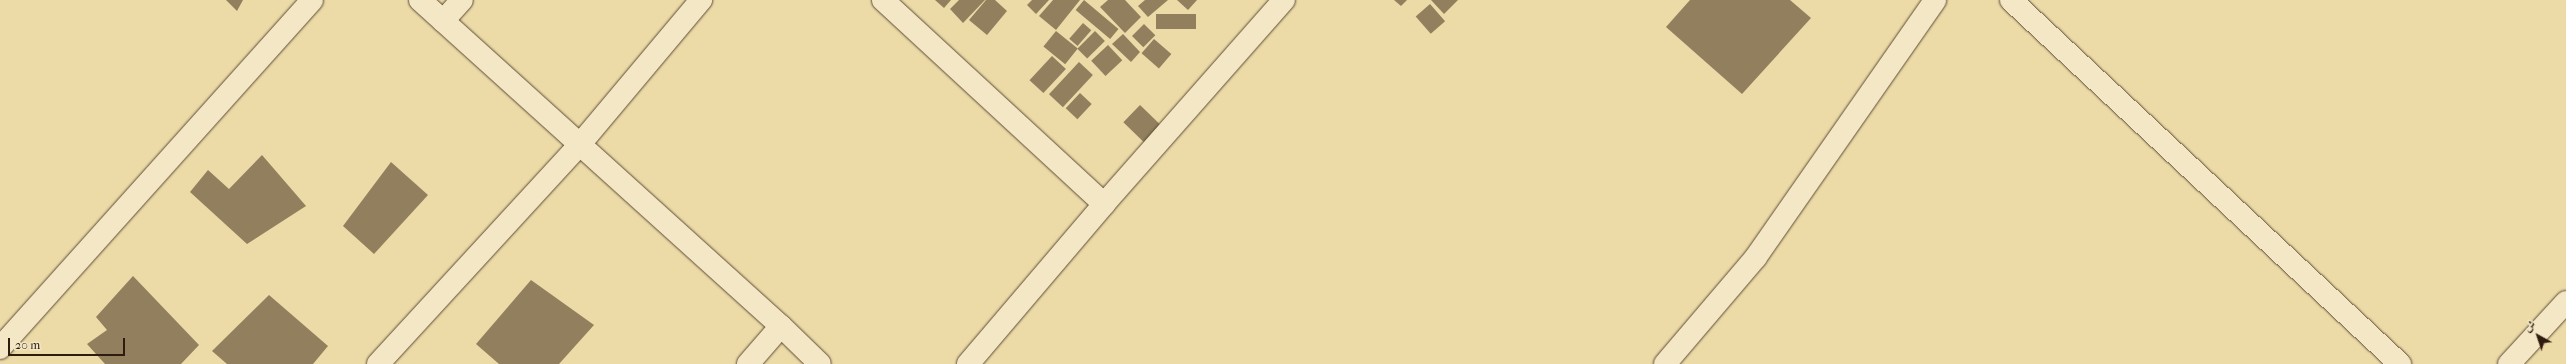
<!DOCTYPE html>
<meta charset="utf-8">
<style>
body{margin:0}
#map{position:relative;width:2566px;height:364px;overflow:hidden;background:#ecdaa7;font-family:"IM FELL French Canon",Amiri,serif}
div>[style]{position:absolute}
.building>*{inset:0;background:#917f5e;transform-origin:0 0}
.roads{filter:drop-shadow(0 0 1px #5e4c35) drop-shadow(0 0 1px #5e4c35)}
.minor>*{height:22px;margin:-11px;padding:0 11px;transform-origin:11px;border-radius:11px;background:#f3e7c6}
span{translate:-50% -50%;white-space:nowrap;text-align:center;line-height:1.15;-webkit-text-stroke:3px #f3e7c6;paint-order:stroke}
.north{position:absolute;left:2518px;top:316px;width:40px;height:40px;-webkit-text-stroke:3px #f3e7c6;paint-order:stroke;rotate:320deg;font-size:11px;font-weight:700;line-height:16px;text-align:center;color:#2f1c0f}
.north::after{content:'';display:block;margin:auto;width:14px;height:18px;background:#2f1c0f;clip-path:polygon(50% 0,100% 100%,50% 72%,0 100%)}
.scale{position:absolute;left:8px;top:338px;width:117px;height:18px;box-sizing:border-box;border:2px solid #2f1c0f;border-top:0;padding-left:5px;font-size:12px;line-height:14px;white-space:nowrap;color:#2f1c0f;-webkit-text-stroke:3px #f3e7c6;paint-order:stroke}
</style>
<div id="map">
<div class="building">
<i style="clip-path:polygon(226px 0,243px 0,237px 11px)"></i>
<i style="clip-path:polygon(935px 0,951px 0,944px 8px)"></i>
<i style="clip-path:polygon(959px 0,985px 0,963px 23px,950px 9px)"></i>
<i style="clip-path:polygon(986px 0,995px 0,1007px 11px,987px 35px,969px 20px)"></i>
<i style="clip-path:polygon(1032px 0,1049px 0,1036px 14px,1027px 5px)"></i>
<i style="clip-path:polygon(1053px 0,1080px 0,1056px 30px,1039px 16px)"></i>
<i style="left:1084px;top:0;width:45px;height:13px;rotate:40deg"></i>
<i style="clip-path:polygon(1108px 0,1125px 0,1141px 17px,1125px 33px,1100px 7px)"></i>
<i style="clip-path:polygon(1145px 0,1168px 0,1148px 17px,1138px 6px)"></i>
<i style="clip-path:polygon(1177px 0,1197px 0,1188px 10px)"></i>
<i style="clip-path:polygon(1394px 0,1407px 0,1401px 6px)"></i>
<i style="clip-path:polygon(1431px 0,1458px 0,1444px 14px)"></i>
<i style="clip-path:polygon(1690px 0,1790px 0,1811px 18px,1742px 94px,1666px 27px)"></i>
<i style="left:1430px;top:4px;width:23px;height:19px;rotate:49deg"></i>
<i style="left:1156px;top:14px;width:40px;height:15px"></i>
<i style="left:1083px;top:23px;width:11px;height:21px;rotate:41deg"></i>
<i style="left:1144px;top:24px;width:16px;height:17px;rotate:45deg"></i>
<i style="left:1056px;top:31px;width:28px;height:20px;rotate:39deg"></i>
<i style="left:1095px;top:31px;width:14px;height:25px;rotate:45deg"></i>
<i style="clip-path:polygon(1123px 34px,1140px 52px,1131px 62px,1112px 44px)"></i>
<i style="left:1154px;top:39px;width:23px;height:19px;rotate:41deg"></i>
<i style="left:1108px;top:45px;width:21px;height:23px;rotate:47deg"></i>
<i style="left:1052px;top:56px;width:19px;height:33px;rotate:43deg"></i>
<i style="left:1079px;top:62px;width:19px;height:44px;rotate:43deg"></i>
<i style="left:1080px;top:93px;width:16px;height:21px;rotate:43deg"></i>
<i style="left:1140px;top:105px;width:33px;height:24px;rotate:44deg"></i>
<i style="clip-path:polygon(262px 155px,306px 206px,247px 244px,190px 192px,208px 170px,229px 189px)"></i>
<i style="clip-path:polygon(391px 162px,428px 195px,374px 254px,343px 226px)"></i>
<i style="clip-path:polygon(133px 276px,199px 345px,181px 364px,105px 364px,87px 344px,107px 330px,96px 317px)"></i>
<i style="clip-path:polygon(531px 280px,594px 325px,559px 364px,499px 364px,476px 344px)"></i>
<i style="clip-path:polygon(269px 295px,328px 346px,313px 364px,227px 364px,212px 351px)"></i>
</div>
<div class="roads">
<div class="minor">
<i style="left:420px;top:0;width:486px;rotate:42.1deg"></i>
<i style="left:781px;top:326px;width:54px;rotate:44.3deg"></i>
<i style="left:883px;top:0;width:301px;rotate:42.7deg"></i>
<i style="left:2011px;top:0;width:533px;rotate:43.1deg"></i>
<i style="left:443px;top:21px;width:28px;rotate:-48deg"></i>
<i style="left:0;top:348px;width:467px;rotate:-48.1deg"></i>
<i style="left:378px;top:364px;width:300px;rotate:-47.4deg"></i>
<i style="left:581px;top:143px;width:187px;rotate:-50deg"></i>
<i style="left:748px;top:364px;width:50px;rotate:-49deg"></i>
<i style="left:968px;top:364px;width:210px;rotate:-49.6deg"></i>
<i style="left:1104px;top:204px;width:272px;rotate:-48.6deg"></i>
<i style="left:1665px;top:364px;width:140px;rotate:-49.6deg"></i>
<i style="left:1756px;top:257px;width:313px;rotate:-55.1deg"></i>
<i style="left:2509px;top:364px;width:84px;rotate:-47.4deg"></i>
</div>
</div>
<div class="north">ش</div>
<div class="scale">20 m</div>
</div>
